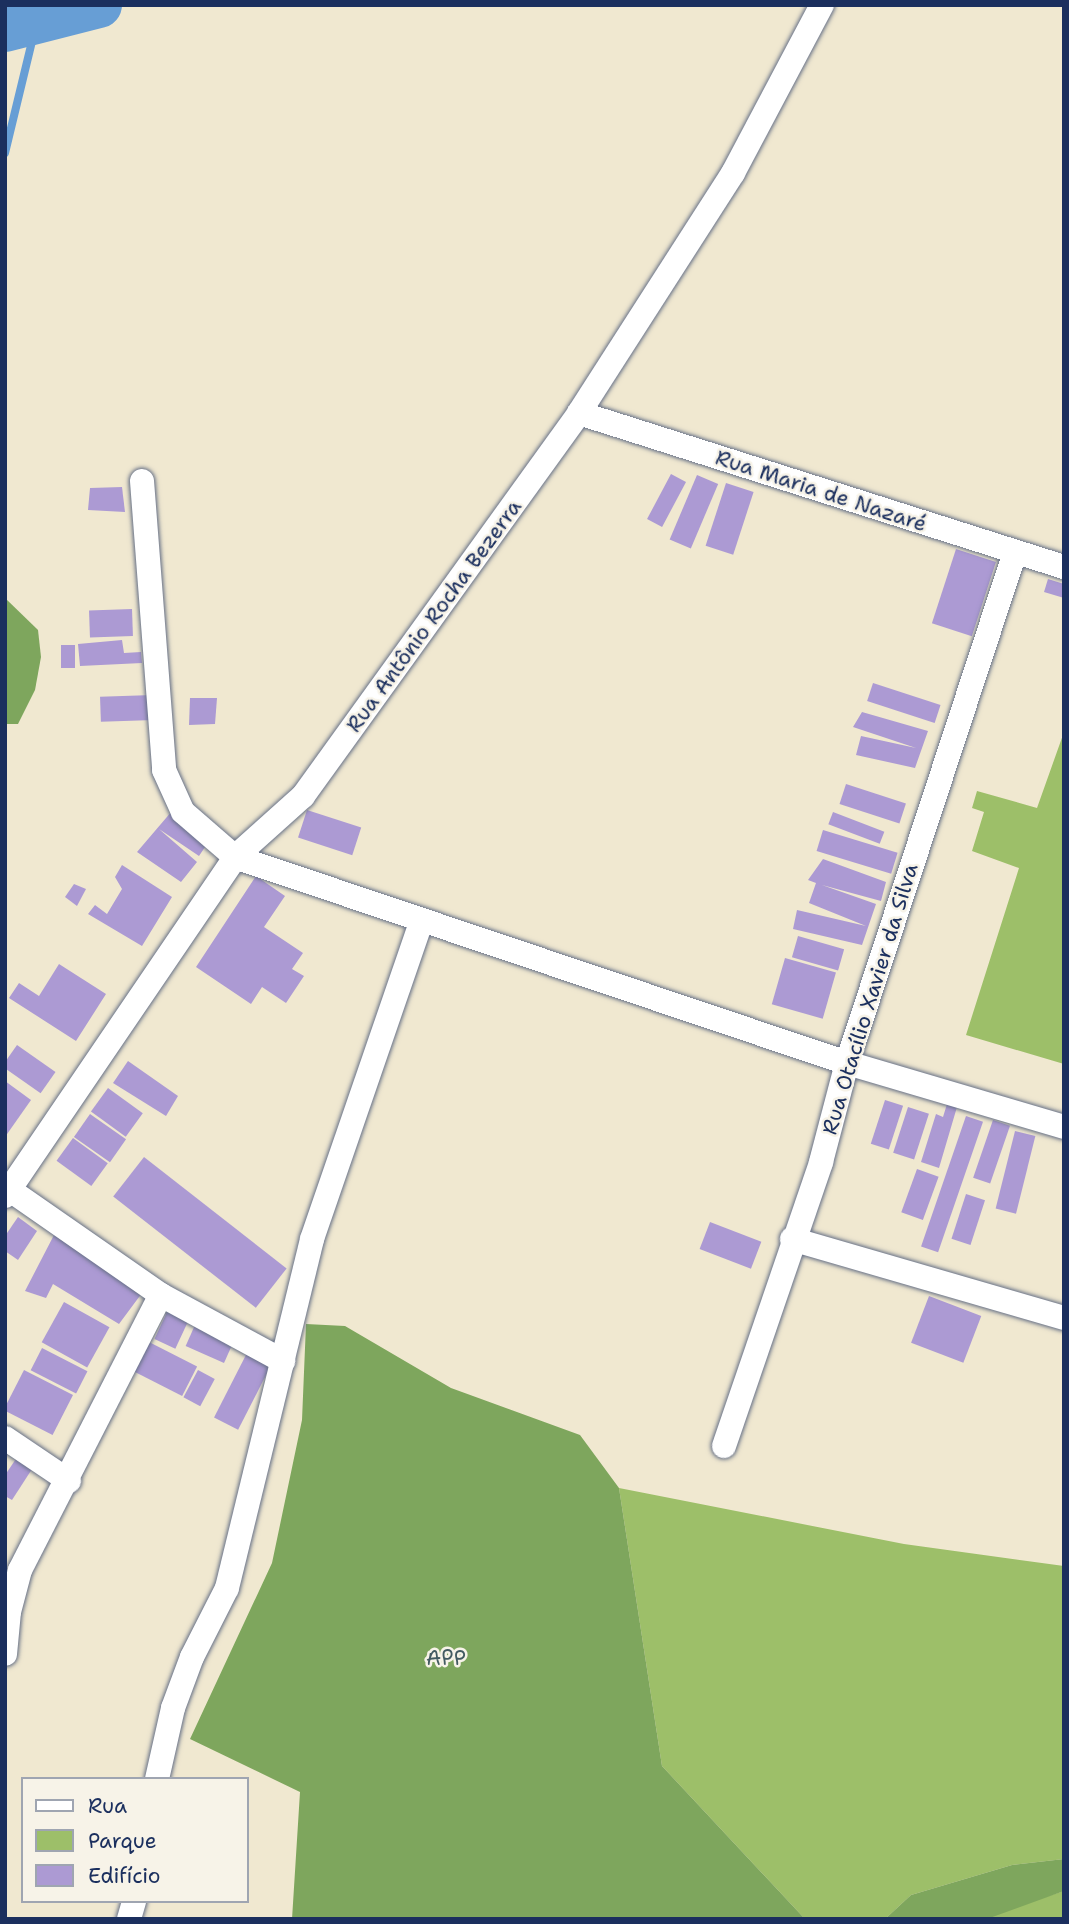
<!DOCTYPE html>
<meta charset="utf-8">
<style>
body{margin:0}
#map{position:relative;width:1069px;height:1924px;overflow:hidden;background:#f0e8d0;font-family:"Shantell Sans",sans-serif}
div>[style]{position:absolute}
.green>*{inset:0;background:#9dbf69}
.forest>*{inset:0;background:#7ea65d}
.stream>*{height:8px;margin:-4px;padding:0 4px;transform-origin:4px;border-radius:4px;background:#679ed5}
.river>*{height:46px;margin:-23px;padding:0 23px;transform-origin:23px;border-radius:23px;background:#679ed5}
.building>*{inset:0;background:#ac9ad3;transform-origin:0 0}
.roads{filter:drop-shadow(0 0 2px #667086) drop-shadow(0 0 2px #667086)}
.minor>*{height:24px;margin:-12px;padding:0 12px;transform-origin:12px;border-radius:12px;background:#fff}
span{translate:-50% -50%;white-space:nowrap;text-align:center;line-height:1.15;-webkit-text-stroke:5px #f7f3e8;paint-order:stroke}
.street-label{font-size:21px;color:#1b2f5e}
.park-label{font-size:21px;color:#425a61}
.frame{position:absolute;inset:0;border:7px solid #1b2f5e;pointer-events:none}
.legend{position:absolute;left:21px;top:1777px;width:228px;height:126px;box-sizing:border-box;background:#f7f3e8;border:2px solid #9fa5b1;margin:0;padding:9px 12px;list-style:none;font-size:21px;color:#1b2f5e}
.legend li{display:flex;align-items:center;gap:14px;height:35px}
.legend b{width:35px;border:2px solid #9fa5b1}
</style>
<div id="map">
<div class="green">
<i style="clip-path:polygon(1064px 732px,1064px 1064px,966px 1035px,1019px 868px,972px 851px,984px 812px,972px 808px,977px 791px,1037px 808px)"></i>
<i style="clip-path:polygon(619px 1488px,904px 1544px,1064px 1566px,1064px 1859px,1012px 1865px,911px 1895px,885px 1919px,805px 1919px,662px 1766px)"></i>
<i style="clip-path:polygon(1064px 1891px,1064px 1919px,987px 1919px,993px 1914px)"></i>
</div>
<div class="forest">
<i style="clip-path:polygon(5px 598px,38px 630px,41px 657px,35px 690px,18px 724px,5px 724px)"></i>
<i style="clip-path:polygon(306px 1324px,345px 1326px,451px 1388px,580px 1435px,619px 1488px,662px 1766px,805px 1919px,292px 1919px,300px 1792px,190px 1739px,272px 1563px,302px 1420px)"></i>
<i style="clip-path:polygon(1064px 1859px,1064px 1891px,987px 1919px,885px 1919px,911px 1895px,1012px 1865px)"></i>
</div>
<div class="stream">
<i style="left:5px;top:153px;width:136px;rotate:-76.4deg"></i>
</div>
<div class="river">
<i style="left:5px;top:29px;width:97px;rotate:-14.3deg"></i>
</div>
<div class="building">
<i style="left:671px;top:474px;width:17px;height:51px;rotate:28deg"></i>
<i style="left:697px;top:475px;width:23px;height:70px;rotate:23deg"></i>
<i style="left:726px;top:483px;width:29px;height:66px;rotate:18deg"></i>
<i style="clip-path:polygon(122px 487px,125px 512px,88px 510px,90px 488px)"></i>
<i style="left:956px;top:549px;width:42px;height:78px;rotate:18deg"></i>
<i style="clip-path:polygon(1048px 579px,1064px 584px,1064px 598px,1044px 592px)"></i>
<i style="left:132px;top:609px;width:27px;height:43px;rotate:88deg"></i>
<i style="clip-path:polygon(122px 640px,124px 653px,141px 652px,142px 663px,80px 666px,78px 644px)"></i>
<i style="left:75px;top:645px;width:23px;height:14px;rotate:90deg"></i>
<i style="left:873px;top:683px;width:71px;height:19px;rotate:18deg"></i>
<i style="left:153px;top:695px;width:25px;height:53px;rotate:88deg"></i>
<i style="clip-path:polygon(190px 698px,217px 698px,215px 724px,189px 725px)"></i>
<i style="clip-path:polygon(862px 712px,928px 731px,915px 768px,856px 755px,861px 736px,916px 748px,853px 727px)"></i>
<i style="left:846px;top:784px;width:63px;height:21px;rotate:18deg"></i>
<i style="left:307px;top:810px;width:57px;height:29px;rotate:18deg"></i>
<i style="clip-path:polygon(172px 811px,211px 838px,199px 856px,159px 829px,197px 862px,181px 882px,137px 852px)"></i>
<i style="left:833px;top:812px;width:55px;height:13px;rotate:21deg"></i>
<i style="left:823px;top:830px;width:78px;height:22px;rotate:17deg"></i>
<i style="clip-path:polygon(823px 859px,886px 882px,881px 901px,822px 885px,876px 904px,862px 945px,793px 929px,797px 910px,866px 926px,809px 903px,816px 883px,808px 880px)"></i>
<i style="clip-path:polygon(122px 865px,172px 897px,142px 946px,88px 914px,95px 905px,107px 914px,122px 889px,115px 877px)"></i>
<i style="clip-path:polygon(256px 876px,285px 896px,264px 927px,303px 953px,292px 969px,304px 976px,286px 1003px,262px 987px,251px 1004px,196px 967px)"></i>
<i style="clip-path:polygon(74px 884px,86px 889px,77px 906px,65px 897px)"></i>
<i style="left:798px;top:936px;width:48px;height:22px;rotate:16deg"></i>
<i style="left:785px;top:958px;width:53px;height:48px;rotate:16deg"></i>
<i style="clip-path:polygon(59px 964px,106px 994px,76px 1041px,9px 998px,19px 983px,39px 996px)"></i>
<i style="left:17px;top:1045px;width:47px;height:26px;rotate:35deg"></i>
<i style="clip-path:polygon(128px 1061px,178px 1096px,166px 1116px,113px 1083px)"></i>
<i style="clip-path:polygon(5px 1081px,31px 1100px,5px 1137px)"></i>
<i style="left:108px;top:1088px;width:43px;height:29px;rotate:36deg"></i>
<i style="left:885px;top:1100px;width:19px;height:46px;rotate:18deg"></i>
<i style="clip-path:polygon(947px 1104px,957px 1107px,939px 1168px,921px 1162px,936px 1114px,943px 1117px)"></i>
<i style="left:908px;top:1107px;width:22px;height:48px;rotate:18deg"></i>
<i style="left:90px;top:1114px;width:44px;height:28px;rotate:35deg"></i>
<i style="left:966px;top:1116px;width:18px;height:138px;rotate:19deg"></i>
<i style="left:993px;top:1120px;width:18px;height:61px;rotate:19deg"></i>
<i style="left:1015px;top:1131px;width:21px;height:80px;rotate:14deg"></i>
<i style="left:73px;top:1138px;width:43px;height:28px;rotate:36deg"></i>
<i style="left:144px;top:1157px;width:181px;height:50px;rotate:38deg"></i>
<i style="left:917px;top:1169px;width:23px;height:46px;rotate:20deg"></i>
<i style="left:966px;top:1194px;width:20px;height:47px;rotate:18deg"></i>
<i style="clip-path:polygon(18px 1217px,37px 1231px,18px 1260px,5px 1251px,5px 1236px)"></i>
<i style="left:710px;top:1222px;width:55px;height:29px;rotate:21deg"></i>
<i style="clip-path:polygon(54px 1235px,142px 1293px,119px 1324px,53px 1284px,46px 1298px,25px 1291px)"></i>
<i style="left:929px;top:1296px;width:56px;height:50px;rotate:21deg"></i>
<i style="left:64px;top:1302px;width:52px;height:46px;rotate:29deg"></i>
<i style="left:168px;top:1310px;width:23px;height:32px;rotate:25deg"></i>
<i style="left:195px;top:1325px;width:42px;height:23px;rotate:24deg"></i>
<i style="left:149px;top:1342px;width:54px;height:33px;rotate:27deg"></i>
<i style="left:42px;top:1348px;width:51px;height:25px;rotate:27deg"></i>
<i style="left:249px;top:1349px;width:27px;height:77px;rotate:27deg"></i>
<i style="left:24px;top:1370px;width:55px;height:45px;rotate:27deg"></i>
<i style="left:198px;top:1370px;width:19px;height:31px;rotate:28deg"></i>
<i style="clip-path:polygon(18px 1456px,34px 1466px,12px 1500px,5px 1496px,5px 1475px)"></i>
</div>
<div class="roads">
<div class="minor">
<i style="left:579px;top:413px;width:509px;rotate:17.62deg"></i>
<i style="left:142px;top:481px;width:290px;rotate:85.6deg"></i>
<i style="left:164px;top:770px;width:46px;rotate:65.7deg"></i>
<i style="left:183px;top:812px;width:69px;rotate:40.9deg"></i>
<i style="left:235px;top:857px;width:646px;rotate:18.6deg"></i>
<i style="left:847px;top:1063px;width:226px;rotate:16.4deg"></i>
<i style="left:10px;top:1190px;width:184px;rotate:34.8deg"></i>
<i style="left:161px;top:1295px;width:139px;rotate:28.4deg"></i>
<i style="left:5px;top:1196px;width:410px;rotate:-55.8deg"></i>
<i style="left:235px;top:857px;width:91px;rotate:-41.9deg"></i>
<i style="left:303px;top:796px;width:472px;rotate:-54.2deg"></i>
<i style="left:579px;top:413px;width:285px;rotate:-57.3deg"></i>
<i style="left:733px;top:173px;width:190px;rotate:-62.1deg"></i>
<i style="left:792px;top:1239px;width:283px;rotate:16.2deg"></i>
<i style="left:5px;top:1438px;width:77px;rotate:33.9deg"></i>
<i style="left:724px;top:1446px;width:300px;rotate:-71.1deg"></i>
<i style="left:821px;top:1162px;width:102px;rotate:-75.3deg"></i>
<i style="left:847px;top:1063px;width:538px;rotate:-71.8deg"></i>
<i style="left:5px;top:1654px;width:42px;rotate:-84.6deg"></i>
<i style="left:9px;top:1612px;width:43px;rotate:-75.3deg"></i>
<i style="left:20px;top:1570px;width:309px;rotate:-62.9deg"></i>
<i style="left:157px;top:1779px;width:73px;rotate:-77.3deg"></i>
<i style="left:173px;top:1708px;width:54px;rotate:-69.6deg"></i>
<i style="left:192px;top:1657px;width:77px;rotate:-63.1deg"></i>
<i style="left:227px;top:1588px;width:359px;rotate:-76.3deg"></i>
<i style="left:312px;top:1239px;width:335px;rotate:-71deg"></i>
<i style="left:129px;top:1919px;width:19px;rotate:-74deg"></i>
</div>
</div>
<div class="street-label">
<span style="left:821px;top:491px;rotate:18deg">Rua Maria de Nazaré</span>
<span style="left:434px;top:616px;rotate:-54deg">Rua Antônio Rocha Bezerra</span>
<span style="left:870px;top:999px;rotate:-73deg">Rua Otacílio Xavier da Silva</span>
</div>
<div class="park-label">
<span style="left:446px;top:1658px">APP</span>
</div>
<div class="frame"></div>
<ul class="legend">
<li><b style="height:9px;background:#fff"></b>Rua</li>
<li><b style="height:19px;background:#9dbf69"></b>Parque</li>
<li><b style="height:19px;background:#ac9ad3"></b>Edifício</li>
</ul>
</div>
